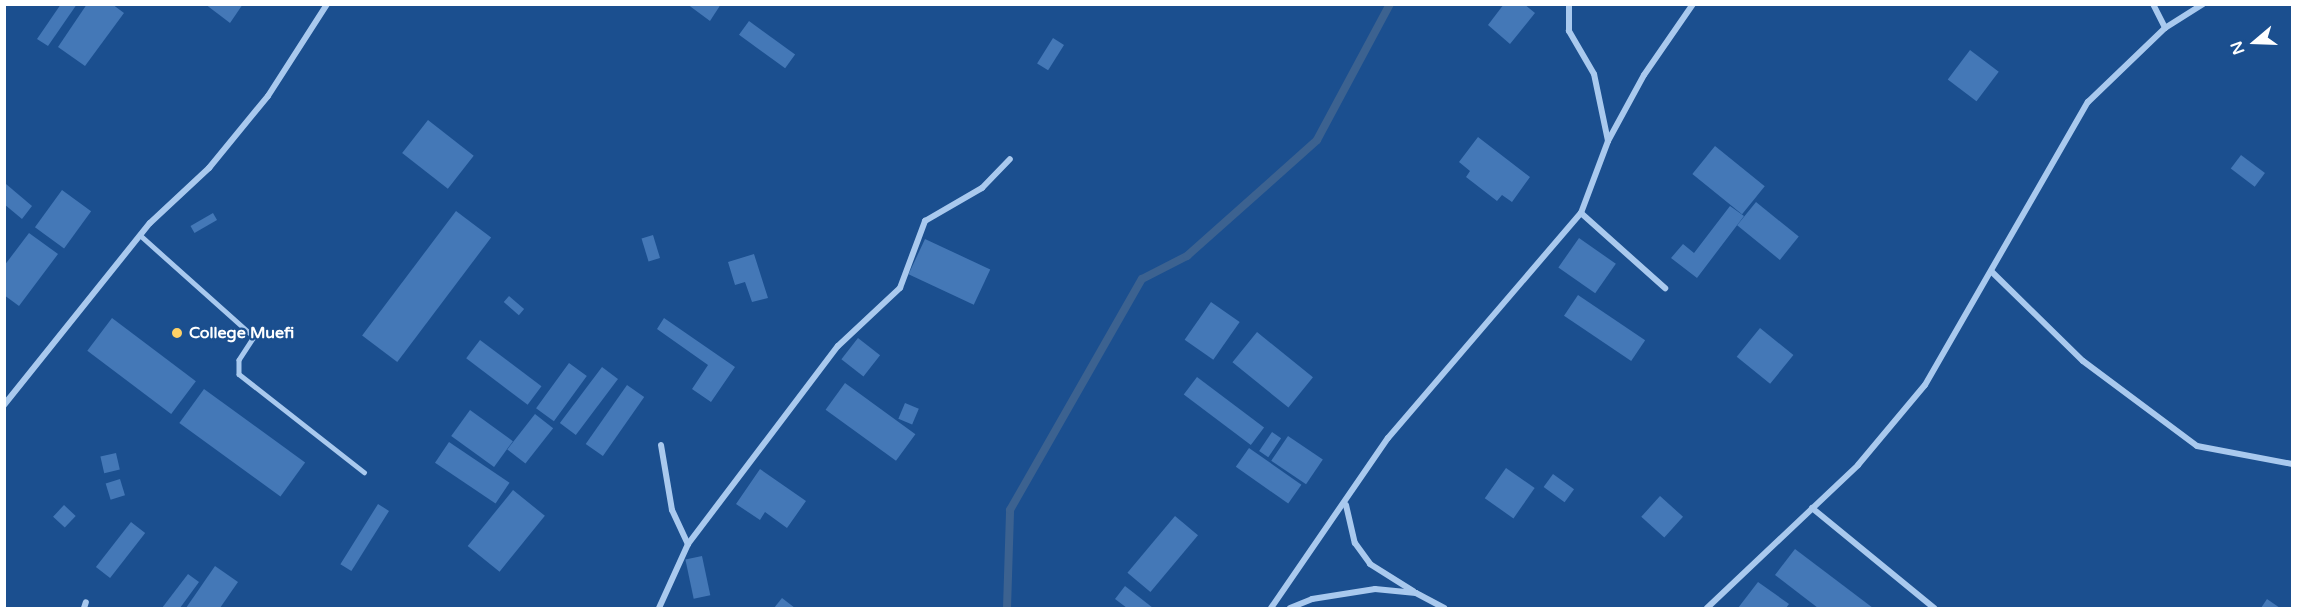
<!DOCTYPE html>
<style>
body{margin:0}
#map{position:relative;width:2297px;height:613px;overflow:hidden;background:#1b4f8f;font-family:"Varela Round",sans-serif}
div>[style]{position:absolute}
.stream>*{height:8px;margin:-4px;padding:0 4px;transform-origin:4px;border-radius:4px;background:#3c6290}
.building>*{inset:0;background:#4478b7;transform-origin:0 0}
.lane>*{height:4.5px;margin:-2.25px;padding:0 2.25px;transform-origin:2.25px;border-radius:2.25px;background:#a9c9ee}
.street>*{height:6px;margin:-3px;padding:0 3px;transform-origin:3px;border-radius:3px;background:#a9c9ee}
.dots>*{width:16px;height:16px;translate:-50% -50%;box-sizing:border-box;border:3px solid #1b4f8f;border-radius:50%}
span{translate:-50% -50%;white-space:nowrap;text-align:center;line-height:1.15;-webkit-text-stroke:4.5px #1b4f8f;paint-order:stroke}
.poi-label{font-size:16px;color:#fff;font-weight:700}
.left{translate:0 -50%;text-align:left}
.frame{position:absolute;inset:0;border:6px solid #fff;pointer-events:none}
.north{position:absolute;left:2225px;top:12px;width:60px;height:60px;-webkit-text-stroke:4px #1b4f8f;paint-order:stroke;rotate:251deg;font-size:16px;font-weight:700;line-height:24px;text-align:center;color:#fff}
.north::after{content:'';display:block;margin:auto;width:21px;height:27px;background:#fff;clip-path:polygon(50% 0,100% 100%,50% 72%,0 100%)}
</style>
<div id="map">
<div class="stream">
<i style="left:1007px;top:608px;width:98px;rotate:-88.2deg"></i>
<i style="left:1010px;top:510px;width:266px;rotate:-60.3deg"></i>
<i style="left:1142px;top:279px;width:51px;rotate:-27.1deg"></i>
<i style="left:1187px;top:256px;width:174px;rotate:-41.7deg"></i>
<i style="left:1317px;top:140px;width:154px;rotate:-61.8deg"></i>
</div>
<div class="building">
<i style="clip-path:polygon(61px 4px,77px 4px,48px 46px,37px 39px)"></i>
<i style="clip-path:polygon(87px 4px,112px 4px,124px 13px,85px 66px,58px 47px)"></i>
<i style="clip-path:polygon(205px 4px,243px 4px,230px 23px)"></i>
<i style="clip-path:polygon(687px 4px,721px 4px,710px 21px)"></i>
<i style="clip-path:polygon(1504px 4px,1524px 4px,1535px 13px,1510px 44px,1488px 25px)"></i>
<i style="left:749px;top:21px;width:57px;height:17px;rotate:36deg"></i>
<i style="left:1053px;top:38px;width:13px;height:30px;rotate:32deg"></i>
<i style="left:1970px;top:50px;width:36px;height:37px;rotate:37deg"></i>
<i style="left:428px;top:120px;width:58px;height:42px;rotate:38deg"></i>
<i style="clip-path:polygon(1478px 137px,1530px 177px,1512px 202px,1502px 195px,1497px 201px,1466px 177px,1470px 171px,1459px 162px)"></i>
<i style="left:1715px;top:146px;width:64px;height:36px;rotate:39deg"></i>
<i style="left:2241px;top:155px;width:30px;height:17px;rotate:37deg"></i>
<i style="clip-path:polygon(6px 184px,32px 206px,22px 219px,4px 204px)"></i>
<i style="left:62px;top:190px;width:36px;height:46px;rotate:36deg"></i>
<i style="left:1756px;top:202px;width:55px;height:30px;rotate:39deg"></i>
<i style="clip-path:polygon(1730px 206px,1744px 216px,1697px 278px,1671px 258px,1683px 244px,1694px 253px)"></i>
<i style="left:456px;top:211px;width:44px;height:156px;rotate:37deg"></i>
<i style="left:213px;top:213px;width:8px;height:26px;rotate:60deg"></i>
<i style="clip-path:polygon(29px 233px,58px 254px,19px 306px,4px 295px,4px 266px)"></i>
<i style="left:653px;top:235px;width:24px;height:12px;rotate:73deg"></i>
<i style="left:1579px;top:238px;width:45px;height:36px;rotate:35deg"></i>
<i style="left:925px;top:239px;width:72px;height:39px;rotate:25deg"></i>
<i style="clip-path:polygon(754px 254px,768px 298px,752px 302px,745px 282px,735px 285px,728px 262px)"></i>
<i style="left:1578px;top:295px;width:81px;height:25px;rotate:34deg"></i>
<i style="left:509px;top:296px;width:20px;height:8px;rotate:41deg"></i>
<i style="left:1211px;top:302px;width:35px;height:46px;rotate:35deg"></i>
<i style="left:112px;top:318px;width:105px;height:41px;rotate:37deg"></i>
<i style="clip-path:polygon(664px 318px,735px 367px,711px 402px,692px 389px,708px 365px,657px 329px)"></i>
<i style="left:1760px;top:328px;width:43px;height:37px;rotate:39deg"></i>
<i style="left:1257px;top:332px;width:72px;height:39px;rotate:39deg"></i>
<i style="left:858px;top:338px;width:28px;height:27px;rotate:38deg"></i>
<i style="left:480px;top:340px;width:77px;height:23px;rotate:37deg"></i>
<i style="left:569px;top:363px;width:22px;height:56px;rotate:36deg"></i>
<i style="left:602px;top:367px;width:20px;height:70px;rotate:37deg"></i>
<i style="left:1197px;top:377px;width:84px;height:22px;rotate:37deg"></i>
<i style="left:845px;top:383px;width:87px;height:33px;rotate:36deg"></i>
<i style="left:627px;top:385px;width:21px;height:72px;rotate:35deg"></i>
<i style="left:204px;top:389px;width:125px;height:42px;rotate:36deg"></i>
<i style="left:905px;top:403px;width:15px;height:17px;rotate:23deg"></i>
<i style="left:470px;top:410px;width:53px;height:32px;rotate:36deg"></i>
<i style="left:535px;top:414px;width:23px;height:45px;rotate:38deg"></i>
<i style="left:1272px;top:432px;width:11px;height:23px;rotate:34deg"></i>
<i style="left:1288px;top:436px;width:42px;height:30px;rotate:34deg"></i>
<i style="left:449px;top:442px;width:73px;height:25px;rotate:34deg"></i>
<i style="left:1249px;top:448px;width:64px;height:23px;rotate:35deg"></i>
<i style="left:116px;top:453px;width:17px;height:16px;rotate:77deg"></i>
<i style="left:1506px;top:468px;width:35px;height:37px;rotate:35deg"></i>
<i style="clip-path:polygon(760px 469px,806px 501px,787px 528px,765px 512px,760px 520px,736px 504px)"></i>
<i style="left:1553px;top:474px;width:26px;height:16px;rotate:36deg"></i>
<i style="left:120px;top:479px;width:17px;height:15px;rotate:73deg"></i>
<i style="left:513px;top:490px;width:41px;height:72px;rotate:39deg"></i>
<i style="left:1660px;top:496px;width:31px;height:28px;rotate:42deg"></i>
<i style="left:378px;top:504px;width:13px;height:71px;rotate:32deg"></i>
<i style="left:64px;top:505px;width:16px;height:16px;rotate:43deg"></i>
<i style="left:1175px;top:516px;width:30px;height:74px;rotate:40deg"></i>
<i style="left:131px;top:522px;width:18px;height:57px;rotate:38deg"></i>
<i style="clip-path:polygon(1795px 549px,1873px 608px,1818px 608px,1775px 575px)"></i>
<i style="left:702px;top:556px;width:40px;height:17px;rotate:78deg"></i>
<i style="clip-path:polygon(215px 566px,238px 582px,220px 608px,186px 608px)"></i>
<i style="clip-path:polygon(188px 574px,199px 582px,180px 608px,162px 608px)"></i>
<i style="clip-path:polygon(1758px 582px,1789px 604px,1786px 608px,1738px 608px)"></i>
<i style="clip-path:polygon(1125px 586px,1153px 608px,1127px 608px,1115px 599px)"></i>
<i style="clip-path:polygon(782px 598px,795px 608px,774px 608px)"></i>
<i style="clip-path:polygon(2267px 599px,2280px 608px,2261px 608px)"></i>
</div>
<div class="lane">
<i style="left:140px;top:235px;width:153px;rotate:41.8deg"></i>
<i style="left:254px;top:337px;width:27px;rotate:123deg"></i>
<i style="left:239px;top:360px;width:14px;rotate:90deg"></i>
<i style="left:239px;top:374px;width:159px;rotate:38.1deg"></i>
</div>
<div class="street">
<i style="left:2153px;top:4px;width:27px;rotate:63deg"></i>
<i style="left:1608px;top:141px;width:75px;rotate:-61.4deg"></i>
<i style="left:1644px;top:75px;width:86px;rotate:-55.4deg"></i>
<i style="left:1581px;top:213px;width:113px;rotate:41.8deg"></i>
<i style="left:1992px;top:272px;width:127px;rotate:44.4deg"></i>
<i style="left:2083px;top:361px;width:142px;rotate:36.7deg"></i>
<i style="left:2197px;top:446px;width:97px;rotate:10.7deg"></i>
<i style="left:4px;top:405px;width:233px;rotate:-51.3deg"></i>
<i style="left:150px;top:223px;width:81px;rotate:-43deg"></i>
<i style="left:209px;top:168px;width:93px;rotate:-50.7deg"></i>
<i style="left:268px;top:96px;width:109px;rotate:-57.3deg"></i>
<i style="left:661px;top:445px;width:66px;rotate:80.4deg"></i>
<i style="left:672px;top:510px;width:38px;rotate:65deg"></i>
<i style="left:1346px;top:505px;width:39px;rotate:77deg"></i>
<i style="left:1355px;top:543px;width:26px;rotate:54deg"></i>
<i style="left:1370px;top:564px;width:51px;rotate:32.1deg"></i>
<i style="left:1812px;top:508px;width:158px;rotate:39.3deg"></i>
<i style="left:84px;top:608px;width:6px;rotate:-72deg"></i>
<i style="left:659px;top:608px;width:70px;rotate:-65.6deg"></i>
<i style="left:688px;top:544px;width:248px;rotate:-52.9deg"></i>
<i style="left:838px;top:346px;width:85px;rotate:-43.1deg"></i>
<i style="left:900px;top:288px;width:72px;rotate:-69.5deg"></i>
<i style="left:925px;top:221px;width:66px;rotate:-30.1deg"></i>
<i style="left:982px;top:188px;width:40px;rotate:-46deg"></i>
<i style="left:1271px;top:608px;width:206px;rotate:-55.5deg"></i>
<i style="left:1388px;top:438px;width:296px;rotate:-49.4deg"></i>
<i style="left:1581px;top:213px;width:77px;rotate:-69.4deg"></i>
<i style="left:1608px;top:141px;width:68px;rotate:-101.8deg"></i>
<i style="left:1594px;top:74px;width:50px;rotate:-120.2deg"></i>
<i style="left:1569px;top:31px;width:27px;rotate:-90deg"></i>
<i style="left:1290px;top:608px;width:24px;rotate:-22deg"></i>
<i style="left:1312px;top:599px;width:64px;rotate:-9deg"></i>
<i style="left:1375px;top:589px;width:41px;rotate:5.6deg"></i>
<i style="left:1416px;top:593px;width:32px;rotate:28deg"></i>
<i style="left:1707px;top:608px;width:208px;rotate:-43.4deg"></i>
<i style="left:1858px;top:465px;width:104px;rotate:-50.1deg"></i>
<i style="left:1925px;top:385px;width:327px;rotate:-60.1deg"></i>
<i style="left:2088px;top:102px;width:107px;rotate:-43.9deg"></i>
<i style="left:2165px;top:28px;width:45px;rotate:-32.3deg"></i>
</div>
<div class="dots">
<i style="left:177px;top:333px;background:#ffd166"></i>
</div>
<div class="poi-label">
<span class="left" style="left:189px;top:333px">College Muefi</span>
</div>
<div class="frame"></div>
<div class="north">N</div>
</div>
